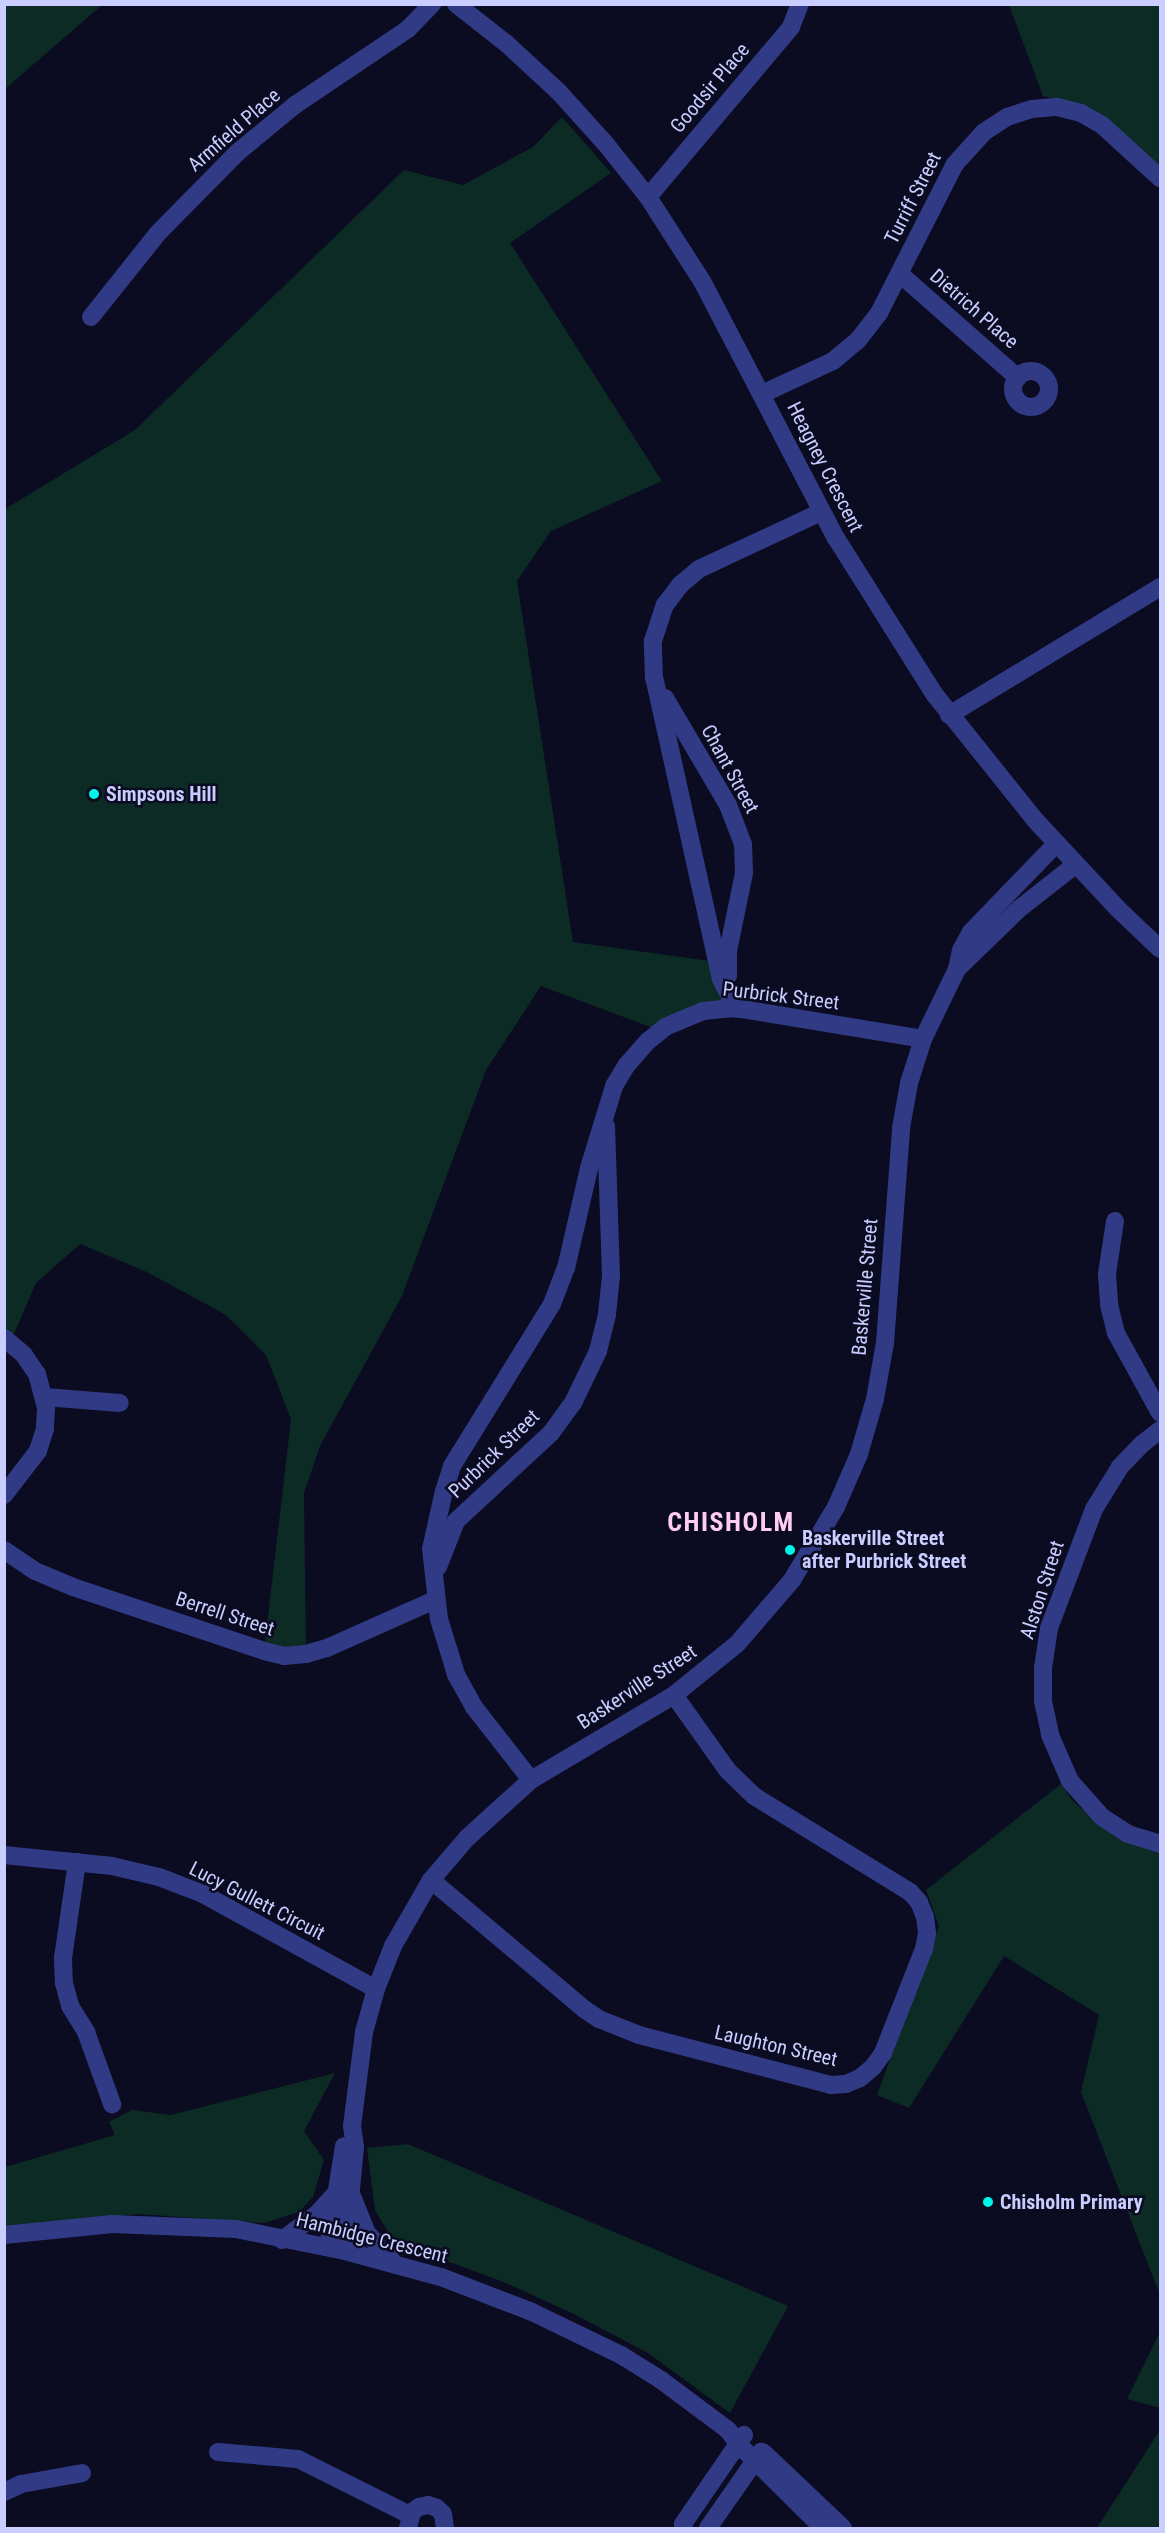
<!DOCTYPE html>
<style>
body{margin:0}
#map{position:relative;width:1165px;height:2533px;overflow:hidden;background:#0b0b21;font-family:"Roboto Condensed",sans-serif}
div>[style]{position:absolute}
.green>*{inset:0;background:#0d2b25}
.minor>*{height:18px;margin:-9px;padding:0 9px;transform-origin:9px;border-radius:9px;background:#313b85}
.minor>.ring{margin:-9px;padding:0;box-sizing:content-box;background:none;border:18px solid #313b85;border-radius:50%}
.dots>*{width:16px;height:16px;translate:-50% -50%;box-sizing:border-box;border:3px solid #0b0b21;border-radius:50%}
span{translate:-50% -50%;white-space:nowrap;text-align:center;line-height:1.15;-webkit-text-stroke:5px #0b0b21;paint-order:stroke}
.street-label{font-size:20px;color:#cacdff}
.poi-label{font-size:20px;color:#cacdff;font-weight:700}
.left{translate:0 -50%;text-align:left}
.district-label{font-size:26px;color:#ffccf5;font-weight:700;letter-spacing:1.5px}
.frame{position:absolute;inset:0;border:6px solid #cacdff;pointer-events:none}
</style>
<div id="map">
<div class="green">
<i style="clip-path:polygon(5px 4px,102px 4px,102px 5px,5px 89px)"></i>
<i style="clip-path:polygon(1009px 5px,1160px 5px,1160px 167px,1077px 104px,1043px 96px)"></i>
<i style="clip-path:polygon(562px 117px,611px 173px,510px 243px,662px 481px,551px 531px,517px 581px,573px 942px,717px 962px,730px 1008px,661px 1031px,541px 986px,486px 1070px,402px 1296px,320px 1446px,304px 1493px,306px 1654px,264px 1651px,291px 1419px,266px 1355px,226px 1315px,147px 1272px,80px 1244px,36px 1283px,10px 1343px,5px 1339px,5px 509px,135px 430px,404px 170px,463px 185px,533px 147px)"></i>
<i style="clip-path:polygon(1061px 1784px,1072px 1800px,1102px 1827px,1125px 1840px,1160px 1852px,1160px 2295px,1081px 2092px,1099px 2015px,1004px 1956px,909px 2108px,877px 2095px,939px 1926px,926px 1890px)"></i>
<i style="clip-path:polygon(335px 2073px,304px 2131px,324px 2160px,313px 2197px,299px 2212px,264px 2223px,140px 2214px,5px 2227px,5px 2167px,115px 2135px,109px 2122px,132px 2110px,171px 2115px)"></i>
<i style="clip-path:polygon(408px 2144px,788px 2306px,730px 2413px,648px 2353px,576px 2315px,506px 2283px,407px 2246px,396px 2246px,375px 2210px,367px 2148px)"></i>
<i style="clip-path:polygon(1160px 2332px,1160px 2408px,1127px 2399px)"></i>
<i style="clip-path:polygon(1160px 2430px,1160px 2528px,1097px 2528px)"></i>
</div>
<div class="minor">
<i style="left:456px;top:4px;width:65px;rotate:38.1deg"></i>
<i style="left:507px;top:44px;width:69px;rotate:42.7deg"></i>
<i style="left:558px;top:91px;width:70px;rotate:47.9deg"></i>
<i style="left:605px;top:143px;width:69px;rotate:51.5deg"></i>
<i style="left:648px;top:197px;width:100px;rotate:57.3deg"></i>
<i style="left:702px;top:281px;width:290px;rotate:62.5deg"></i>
<i style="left:836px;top:538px;width:186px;rotate:57.8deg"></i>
<i style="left:935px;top:695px;width:161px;rotate:51.3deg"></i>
<i style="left:1036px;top:821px;width:120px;rotate:47deg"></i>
<i style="left:1118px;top:909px;width:58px;rotate:43.6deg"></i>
<i style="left:648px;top:197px;width:222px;rotate:-49.9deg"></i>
<i style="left:791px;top:27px;width:25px;rotate:-69deg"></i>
<i style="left:900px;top:274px;width:157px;rotate:41.4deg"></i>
<i style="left:91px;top:317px;width:107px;rotate:-51.4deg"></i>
<i style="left:158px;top:233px;width:114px;rotate:-45.4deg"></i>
<i style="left:238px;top:152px;width:74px;rotate:-39.5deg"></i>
<i style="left:295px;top:105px;width:136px;rotate:-33.9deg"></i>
<i style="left:408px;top:29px;width:35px;rotate:-46deg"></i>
<i class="ring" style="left:1013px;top:371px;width:18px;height:18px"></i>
<i style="left:762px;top:394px;width:78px;rotate:-24.9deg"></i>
<i style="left:833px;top:361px;width:33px;rotate:-40deg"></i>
<i style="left:858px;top:340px;width:34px;rotate:-52deg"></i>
<i style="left:879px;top:313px;width:167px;rotate:-63deg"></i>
<i style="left:955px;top:164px;width:43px;rotate:-47.8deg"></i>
<i style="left:984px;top:132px;width:27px;rotate:-33deg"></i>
<i style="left:1007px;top:117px;width:26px;rotate:-18deg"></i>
<i style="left:1032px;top:109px;width:25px;rotate:-5deg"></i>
<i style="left:1057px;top:107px;width:25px;rotate:14deg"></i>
<i style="left:1081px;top:113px;width:24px;rotate:30deg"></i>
<i style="left:1102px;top:125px;width:79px;rotate:42.4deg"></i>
<i style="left:665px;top:698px;width:124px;rotate:59.5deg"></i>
<i style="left:728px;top:805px;width:42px;rotate:69deg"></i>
<i style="left:743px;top:844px;width:29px;rotate:88deg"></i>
<i style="left:744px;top:873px;width:80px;rotate:101.6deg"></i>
<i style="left:728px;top:951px;width:25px;rotate:90deg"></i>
<i style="left:949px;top:715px;width:247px;rotate:-31.2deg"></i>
<i style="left:957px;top:969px;width:86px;rotate:-44.1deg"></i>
<i style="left:1019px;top:909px;width:71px;rotate:-38.2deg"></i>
<i style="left:729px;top:995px;width:18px;rotate:-117deg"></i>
<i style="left:721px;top:979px;width:308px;rotate:-102.5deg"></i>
<i style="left:654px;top:678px;width:37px;rotate:-92deg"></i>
<i style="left:653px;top:641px;width:38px;rotate:-72deg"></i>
<i style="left:665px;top:605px;width:25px;rotate:-53deg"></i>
<i style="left:680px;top:585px;width:25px;rotate:-40deg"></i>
<i style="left:699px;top:569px;width:135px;rotate:-25deg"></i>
<i style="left:1115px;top:1221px;width:54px;rotate:98.6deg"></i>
<i style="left:1107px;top:1274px;width:31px;rotate:86deg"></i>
<i style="left:1109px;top:1305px;width:29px;rotate:76deg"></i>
<i style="left:1116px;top:1333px;width:91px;rotate:61.2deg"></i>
<i style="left:4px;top:1338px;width:26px;rotate:40deg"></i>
<i style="left:24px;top:1355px;width:23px;rotate:56deg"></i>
<i style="left:37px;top:1374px;width:35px;rotate:75deg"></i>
<i style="left:46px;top:1408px;width:21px;rotate:93deg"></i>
<i style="left:45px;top:1429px;width:23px;rotate:108deg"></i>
<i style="left:38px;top:1451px;width:56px;rotate:127.7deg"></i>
<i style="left:45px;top:1397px;width:75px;rotate:4.6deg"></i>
<i style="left:1160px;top:1430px;width:23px;rotate:142deg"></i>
<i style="left:1142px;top:1444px;width:32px;rotate:134deg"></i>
<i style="left:1120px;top:1467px;width:49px;rotate:121.8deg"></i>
<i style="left:1094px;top:1509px;width:127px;rotate:110.7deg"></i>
<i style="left:1049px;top:1628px;width:40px;rotate:98.5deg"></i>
<i style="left:1043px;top:1668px;width:33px;rotate:90deg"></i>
<i style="left:1043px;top:1701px;width:35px;rotate:78deg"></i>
<i style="left:1050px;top:1735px;width:50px;rotate:66.5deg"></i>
<i style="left:1070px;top:1781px;width:48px;rotate:48.4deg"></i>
<i style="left:1102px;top:1817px;width:31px;rotate:33deg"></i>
<i style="left:1128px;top:1834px;width:34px;rotate:17deg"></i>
<i style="left:4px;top:1550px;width:37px;rotate:34deg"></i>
<i style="left:35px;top:1571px;width:41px;rotate:22.8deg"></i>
<i style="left:73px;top:1587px;width:201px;rotate:18.5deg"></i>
<i style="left:264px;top:1651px;width:21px;rotate:14deg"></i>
<i style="left:284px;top:1656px;width:22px;rotate:-5deg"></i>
<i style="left:306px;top:1654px;width:22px;rotate:-16deg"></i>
<i style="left:327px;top:1648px;width:118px;rotate:-24deg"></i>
<i style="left:438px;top:1567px;width:49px;rotate:-68.6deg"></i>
<i style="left:456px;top:1521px;width:129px;rotate:-42.8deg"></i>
<i style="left:551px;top:1433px;width:37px;rotate:-54deg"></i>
<i style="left:573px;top:1403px;width:58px;rotate:-64.3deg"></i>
<i style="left:598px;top:1351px;width:38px;rotate:-76deg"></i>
<i style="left:607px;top:1314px;width:38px;rotate:-84deg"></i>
<i style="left:611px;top:1276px;width:150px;rotate:-91.9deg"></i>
<i style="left:531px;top:1780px;width:93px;rotate:-128deg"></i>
<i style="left:474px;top:1707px;width:38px;rotate:-119deg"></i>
<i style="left:456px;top:1674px;width:58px;rotate:-107.2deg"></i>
<i style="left:439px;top:1619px;width:70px;rotate:-96.5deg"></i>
<i style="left:431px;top:1549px;width:59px;rotate:-77.4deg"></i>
<i style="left:444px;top:1491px;width:26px;rotate:-72deg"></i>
<i style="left:452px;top:1466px;width:190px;rotate:-58.3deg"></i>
<i style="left:552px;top:1304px;width:39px;rotate:-69deg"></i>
<i style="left:566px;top:1268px;width:103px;rotate:-77deg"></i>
<i style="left:589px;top:1168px;width:86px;rotate:-73deg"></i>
<i style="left:614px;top:1086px;width:23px;rotate:-59deg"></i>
<i style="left:626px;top:1066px;width:33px;rotate:-49deg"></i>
<i style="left:648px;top:1041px;width:22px;rotate:-39deg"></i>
<i style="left:665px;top:1027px;width:41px;rotate:-22.8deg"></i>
<i style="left:703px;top:1011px;width:27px;rotate:-6deg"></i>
<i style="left:730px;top:1008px;width:18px;rotate:6deg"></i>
<i style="left:748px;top:1010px;width:177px;rotate:9.4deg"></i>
<i style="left:4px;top:1855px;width:109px;rotate:5.8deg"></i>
<i style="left:112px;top:1866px;width:48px;rotate:13.2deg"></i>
<i style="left:159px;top:1877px;width:47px;rotate:21.1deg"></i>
<i style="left:203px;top:1894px;width:197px;rotate:28.8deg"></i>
<i style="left:77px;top:1862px;width:97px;rotate:98.3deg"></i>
<i style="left:63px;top:1958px;width:25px;rotate:88deg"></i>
<i style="left:64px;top:1983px;width:24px;rotate:75deg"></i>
<i style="left:70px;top:2006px;width:31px;rotate:58deg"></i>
<i style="left:86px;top:2032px;width:77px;rotate:70.1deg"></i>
<i style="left:431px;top:1880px;width:200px;rotate:40.1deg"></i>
<i style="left:584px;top:2009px;width:18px;rotate:34deg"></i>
<i style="left:599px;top:2019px;width:43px;rotate:21.8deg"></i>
<i style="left:639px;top:2035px;width:198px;rotate:14.6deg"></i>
<i style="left:831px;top:2085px;width:15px;rotate:-4deg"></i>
<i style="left:846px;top:2084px;width:15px;rotate:-23deg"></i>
<i style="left:860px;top:2078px;width:17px;rotate:-40deg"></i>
<i style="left:873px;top:2067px;width:17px;rotate:-54deg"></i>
<i style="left:883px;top:2053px;width:112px;rotate:-68.5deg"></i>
<i style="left:924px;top:1949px;width:16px;rotate:-79deg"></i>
<i style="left:927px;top:1933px;width:16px;rotate:-97deg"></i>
<i style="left:925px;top:1917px;width:16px;rotate:-112deg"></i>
<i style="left:919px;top:1902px;width:13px;rotate:-132deg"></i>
<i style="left:910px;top:1892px;width:183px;rotate:-148.4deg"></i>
<i style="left:754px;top:1796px;width:36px;rotate:-136deg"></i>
<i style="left:728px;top:1771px;width:93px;rotate:-125.4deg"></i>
<i style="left:352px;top:2196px;width:40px;rotate:68deg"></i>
<i style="left:367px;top:2233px;width:38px;rotate:48deg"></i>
<i style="left:4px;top:2235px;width:109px;rotate:-5.8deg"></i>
<i style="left:112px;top:2224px;width:124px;rotate:2.3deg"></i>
<i style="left:236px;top:2229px;width:111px;rotate:11.4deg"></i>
<i style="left:345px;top:2251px;width:99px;rotate:15.2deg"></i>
<i style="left:441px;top:2277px;width:97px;rotate:21deg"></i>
<i style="left:532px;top:2312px;width:99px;rotate:25.8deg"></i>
<i style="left:621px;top:2355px;width:47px;rotate:32deg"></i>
<i style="left:661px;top:2380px;width:84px;rotate:36.7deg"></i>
<i style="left:728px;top:2430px;width:17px;rotate:54deg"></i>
<i style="left:738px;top:2444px;width:120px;rotate:44.7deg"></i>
<i style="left:282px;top:2240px;width:44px;rotate:-36.6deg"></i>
<i style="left:317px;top:2214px;width:30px;rotate:-48deg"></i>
<i style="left:328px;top:2247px;width:102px;rotate:-81deg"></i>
<i style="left:345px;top:2251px;width:104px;rotate:-84.5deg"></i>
<i style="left:355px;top:2147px;width:21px;rotate:-98deg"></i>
<i style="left:352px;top:2126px;width:95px;rotate:-82.7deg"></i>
<i style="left:364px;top:2032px;width:45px;rotate:-74.4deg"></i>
<i style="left:376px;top:1989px;width:46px;rotate:-68.4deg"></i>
<i style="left:393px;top:1946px;width:76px;rotate:-60.1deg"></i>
<i style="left:431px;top:1880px;width:55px;rotate:-49.4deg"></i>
<i style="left:467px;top:1838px;width:86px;rotate:-42.2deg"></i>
<i style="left:531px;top:1780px;width:166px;rotate:-30.7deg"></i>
<i style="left:674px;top:1695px;width:81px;rotate:-39deg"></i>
<i style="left:737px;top:1644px;width:84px;rotate:-49.3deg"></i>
<i style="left:792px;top:1580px;width:85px;rotate:-58.9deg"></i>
<i style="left:836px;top:1507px;width:58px;rotate:-66.5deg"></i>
<i style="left:859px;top:1454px;width:57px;rotate:-73.8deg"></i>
<i style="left:875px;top:1399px;width:57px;rotate:-79.9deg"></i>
<i style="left:885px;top:1343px;width:216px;rotate:-85.7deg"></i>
<i style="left:901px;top:1128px;width:46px;rotate:-79.9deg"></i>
<i style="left:909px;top:1083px;width:46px;rotate:-72.3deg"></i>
<i style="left:923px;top:1039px;width:78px;rotate:-64.1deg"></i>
<i style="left:957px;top:969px;width:19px;rotate:-78deg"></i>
<i style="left:961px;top:950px;width:21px;rotate:-61deg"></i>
<i style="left:971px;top:932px;width:122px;rotate:-46deg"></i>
<i style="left:218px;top:2452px;width:80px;rotate:5deg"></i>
<i style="left:298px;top:2459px;width:125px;rotate:26.6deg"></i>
<i style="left:764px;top:2453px;width:109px;rotate:43.5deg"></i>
<i style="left:4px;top:2492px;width:19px;rotate:-25deg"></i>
<i style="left:21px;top:2484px;width:62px;rotate:-10.2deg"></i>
<i style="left:408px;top:2528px;width:16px;rotate:-76deg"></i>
<i style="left:412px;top:2512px;width:9px;rotate:-36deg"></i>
<i style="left:419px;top:2507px;width:9px;rotate:-13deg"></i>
<i style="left:428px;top:2505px;width:9px;rotate:18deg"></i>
<i style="left:437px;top:2508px;width:8px;rotate:45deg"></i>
<i style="left:443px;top:2514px;width:14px;rotate:82deg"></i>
<i style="left:684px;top:2528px;width:4px;rotate:-104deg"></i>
<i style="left:683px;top:2524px;width:108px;rotate:-55.6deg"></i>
<i style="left:708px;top:2528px;width:93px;rotate:-55.1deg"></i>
</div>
<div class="dots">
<i style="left:94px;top:794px;background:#00f5e7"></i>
<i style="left:790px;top:1550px;background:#00f5e7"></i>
<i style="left:988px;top:2202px;background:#00f5e7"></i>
</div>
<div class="street-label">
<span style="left:710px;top:88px;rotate:-50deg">Goodsir Place</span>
<span style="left:234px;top:130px;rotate:-41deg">Armfield Place</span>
<span style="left:913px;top:198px;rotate:-63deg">Turriff Street</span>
<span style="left:974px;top:309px;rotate:41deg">Dietrich Place</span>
<span style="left:825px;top:467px;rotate:63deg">Heagney Crescent</span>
<span style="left:730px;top:769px;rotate:61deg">Chant Street</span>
<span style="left:781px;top:996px;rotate:7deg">Purbrick Street</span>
<span style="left:865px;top:1287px;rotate:-85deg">Baskerville Street</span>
<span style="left:494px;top:1454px;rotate:-44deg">Purbrick Street</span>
<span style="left:1042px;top:1590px;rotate:-72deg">Alston Street</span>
<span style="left:225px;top:1614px;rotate:18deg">Berrell Street</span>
<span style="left:637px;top:1687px;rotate:-33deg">Baskerville Street</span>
<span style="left:257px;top:1901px;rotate:27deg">Lucy Gullett Circuit</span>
<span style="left:776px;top:2046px;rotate:13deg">Laughton Street</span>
<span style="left:372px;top:2238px;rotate:14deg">Hambidge Crescent</span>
</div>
<div class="poi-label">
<span class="left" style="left:106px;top:794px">Simpsons Hill</span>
<span class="left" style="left:802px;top:1550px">Baskerville Street<br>after Purbrick Street</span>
<span class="left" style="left:1000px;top:2202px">Chisholm Primary</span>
</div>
<div class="district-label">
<span style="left:731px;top:1523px">CHISHOLM</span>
</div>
<div class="frame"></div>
</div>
